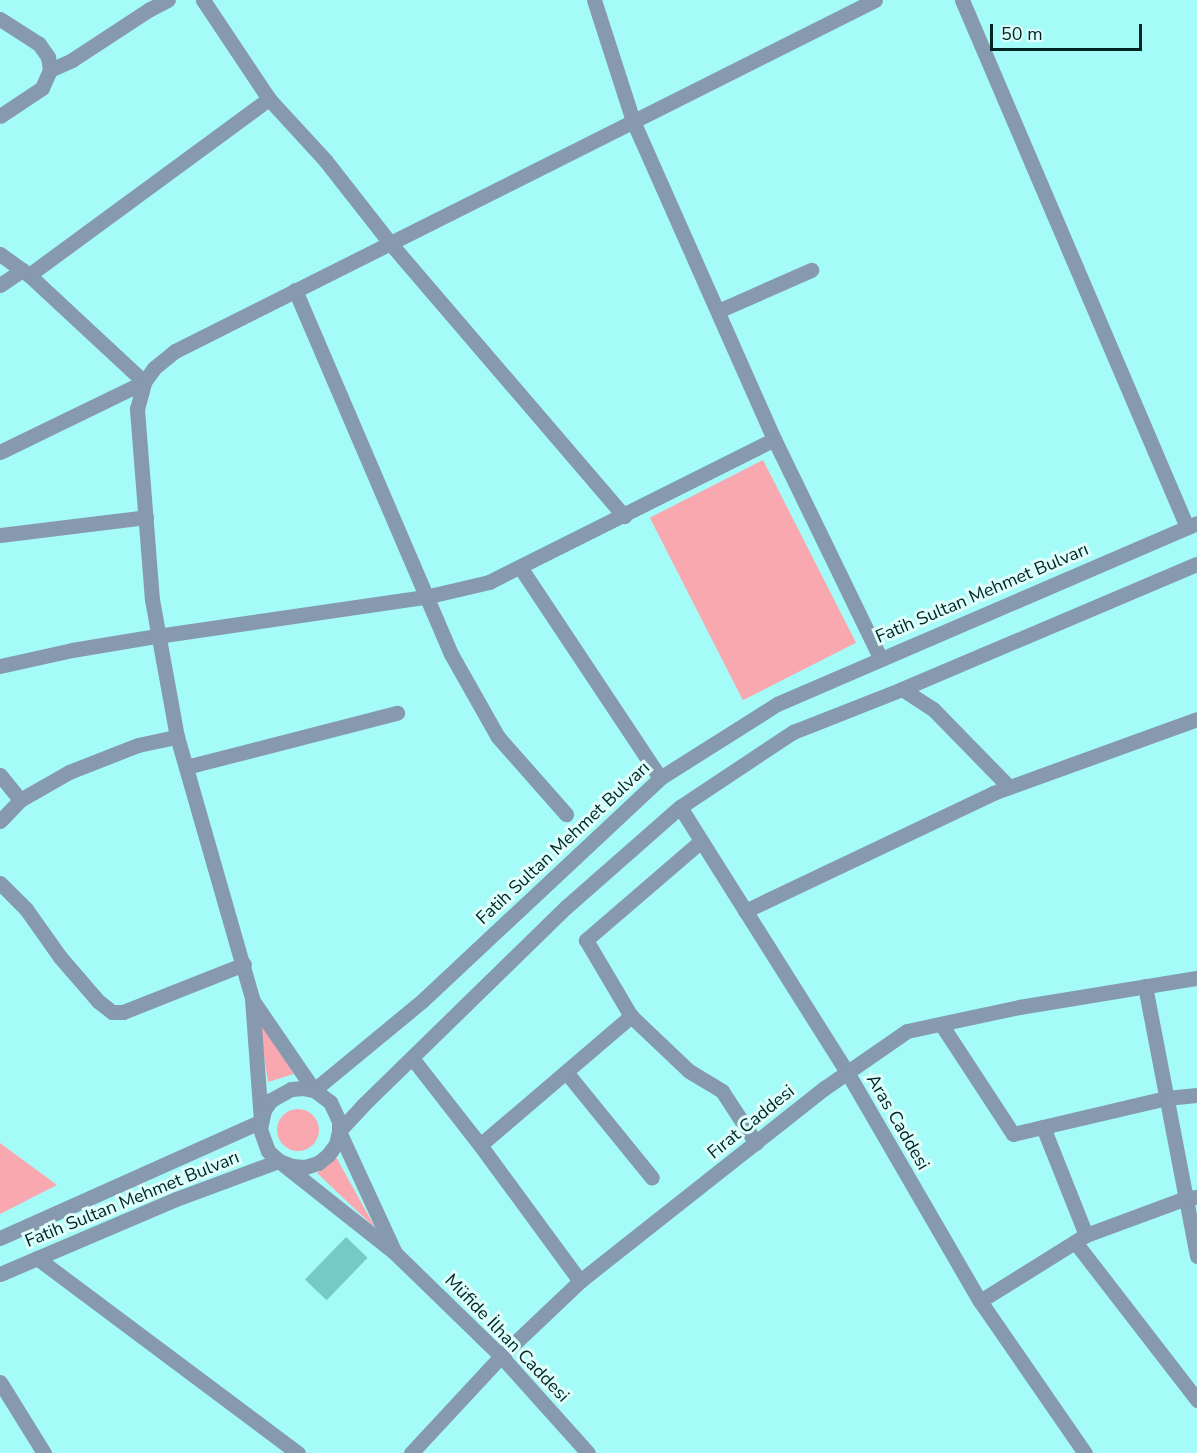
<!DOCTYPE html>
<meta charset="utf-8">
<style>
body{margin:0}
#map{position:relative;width:1197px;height:1453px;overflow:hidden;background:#a5fbf8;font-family:"Nunito Sans",sans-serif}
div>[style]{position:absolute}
.green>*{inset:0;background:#faa8b0;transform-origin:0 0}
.round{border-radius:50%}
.building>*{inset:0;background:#75cac7;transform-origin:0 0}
.minor>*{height:15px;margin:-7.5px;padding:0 7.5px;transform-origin:7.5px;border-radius:7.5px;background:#8799ae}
span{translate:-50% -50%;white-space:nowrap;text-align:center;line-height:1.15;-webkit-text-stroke:6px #defefc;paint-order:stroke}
.street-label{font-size:18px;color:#002525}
.scale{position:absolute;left:990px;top:24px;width:152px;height:27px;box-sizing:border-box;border:3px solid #002525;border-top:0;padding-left:8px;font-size:18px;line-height:21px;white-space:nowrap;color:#002525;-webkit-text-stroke:4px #defefc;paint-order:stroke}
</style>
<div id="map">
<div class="green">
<i style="left:763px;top:460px;width:205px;height:127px;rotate:63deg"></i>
<i style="clip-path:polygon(258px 1018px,294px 1074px,268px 1082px)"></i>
<i class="round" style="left:277px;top:1109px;width:42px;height:42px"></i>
<i style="clip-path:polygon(0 1143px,57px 1185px,0 1214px)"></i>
<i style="clip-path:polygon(336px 1157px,376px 1229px,317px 1173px)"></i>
</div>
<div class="building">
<i style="left:346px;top:1237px;width:30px;height:59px;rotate:44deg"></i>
</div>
<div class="minor">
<i style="left:203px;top:0;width:119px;rotate:56.3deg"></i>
<i style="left:269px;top:99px;width:83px;rotate:47.4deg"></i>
<i style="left:325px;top:160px;width:105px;rotate:51.9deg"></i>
<i style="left:390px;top:243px;width:360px;rotate:49.4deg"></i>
<i style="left:594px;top:0;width:127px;rotate:72.1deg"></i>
<i style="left:633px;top:121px;width:348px;rotate:66.1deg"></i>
<i style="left:774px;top:439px;width:242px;rotate:64.1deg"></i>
<i style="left:962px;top:0;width:573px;rotate:66.88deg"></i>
<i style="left:0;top:19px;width:46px;rotate:32.7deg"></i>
<i style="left:39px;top:44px;width:16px;rotate:55deg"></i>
<i style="left:48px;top:57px;width:13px;rotate:81deg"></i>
<i style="left:50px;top:70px;width:20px;rotate:114deg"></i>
<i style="left:42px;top:88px;width:50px;rotate:146.3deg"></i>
<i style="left:50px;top:70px;width:24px;rotate:-24deg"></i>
<i style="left:72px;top:60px;width:93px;rotate:-33.2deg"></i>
<i style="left:150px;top:9px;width:20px;rotate:-27deg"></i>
<i style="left:0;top:254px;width:36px;rotate:36deg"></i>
<i style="left:29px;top:275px;width:157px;rotate:42.9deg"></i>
<i style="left:144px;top:382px;width:160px;rotate:154.1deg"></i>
<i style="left:29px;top:275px;width:298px;rotate:-36.3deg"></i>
<i style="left:0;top:285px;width:27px;rotate:-34deg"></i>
<i style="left:295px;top:290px;width:396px;rotate:66.8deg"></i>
<i style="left:451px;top:654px;width:95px;rotate:60.5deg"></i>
<i style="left:498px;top:737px;width:103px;rotate:48.6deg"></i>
<i style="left:718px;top:311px;width:102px;rotate:-23.8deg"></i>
<i style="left:0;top:535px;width:147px;rotate:-7deg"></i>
<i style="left:520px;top:567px;width:253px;rotate:56.4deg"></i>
<i style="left:0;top:666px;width:74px;rotate:-12.5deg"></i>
<i style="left:72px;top:650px;width:86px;rotate:-9.4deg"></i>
<i style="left:157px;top:636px;width:271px;rotate:-8.3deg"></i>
<i style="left:425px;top:597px;width:66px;rotate:-13.2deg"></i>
<i style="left:489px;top:582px;width:319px;rotate:-26.6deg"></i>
<i style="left:902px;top:689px;width:37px;rotate:33deg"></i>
<i style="left:933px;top:709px;width:109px;rotate:45.7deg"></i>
<i style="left:186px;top:767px;width:218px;rotate:-14.4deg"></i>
<i style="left:0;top:775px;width:32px;rotate:51deg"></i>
<i style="left:680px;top:807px;width:313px;rotate:57.8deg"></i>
<i style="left:847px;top:1072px;width:265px;rotate:59.9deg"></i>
<i style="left:980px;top:1301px;width:185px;rotate:55.4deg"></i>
<i style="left:0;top:821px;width:29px;rotate:-46deg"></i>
<i style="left:20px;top:800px;width:56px;rotate:-29.7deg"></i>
<i style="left:69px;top:772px;width:74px;rotate:-21.4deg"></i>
<i style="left:138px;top:745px;width:40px;rotate:-12deg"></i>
<i style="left:701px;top:841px;width:152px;rotate:139.3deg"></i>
<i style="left:586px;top:940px;width:88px;rotate:59.4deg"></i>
<i style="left:631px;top:1016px;width:80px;rotate:43.5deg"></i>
<i style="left:689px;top:1071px;width:39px;rotate:31deg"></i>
<i style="left:722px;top:1091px;width:62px;rotate:56.8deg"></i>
<i style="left:0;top:883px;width:37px;rotate:45deg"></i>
<i style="left:26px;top:909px;width:59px;rotate:54.7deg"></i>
<i style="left:60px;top:957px;width:58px;rotate:49.2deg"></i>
<i style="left:98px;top:1001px;width:18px;rotate:38deg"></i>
<i style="left:112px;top:1012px;width:11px"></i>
<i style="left:123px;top:1012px;width:130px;rotate:-21.6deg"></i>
<i style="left:745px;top:911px;width:275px;rotate:-25.4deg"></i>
<i style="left:993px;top:793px;width:217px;rotate:-19.9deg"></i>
<i style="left:1145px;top:986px;width:275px;rotate:79.1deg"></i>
<i style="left:253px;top:1001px;width:108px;rotate:55.6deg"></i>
<i style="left:314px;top:1090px;width:141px;rotate:-39.5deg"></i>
<i style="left:423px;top:1000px;width:325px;rotate:-43.1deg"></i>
<i style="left:660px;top:778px;width:138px;rotate:-32.3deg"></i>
<i style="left:777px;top:704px;width:457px;rotate:-23.3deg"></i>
<i style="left:941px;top:1024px;width:131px;rotate:56.8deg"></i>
<i style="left:1013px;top:1134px;width:158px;rotate:-13.2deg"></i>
<i style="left:1167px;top:1098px;width:30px;rotate:-6deg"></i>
<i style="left:412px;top:1058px;width:110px;rotate:52deg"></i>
<i style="left:480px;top:1145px;width:169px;rotate:53.7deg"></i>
<i style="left:566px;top:1072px;width:136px;rotate:50.9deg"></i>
<i style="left:1043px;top:1127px;width:116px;rotate:68.3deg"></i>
<i style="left:480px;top:1145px;width:199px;rotate:-40.5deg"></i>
<i style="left:0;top:1238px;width:286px;rotate:-24.1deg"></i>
<i style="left:261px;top:1121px;width:123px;rotate:-94.2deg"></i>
<i style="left:252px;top:998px;width:272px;rotate:-106deg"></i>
<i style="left:177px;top:737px;width:139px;rotate:-100.3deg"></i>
<i style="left:152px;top:600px;width:192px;rotate:-94.5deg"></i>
<i style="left:137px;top:409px;width:28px;rotate:-75deg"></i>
<i style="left:144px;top:382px;width:17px;rotate:-54deg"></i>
<i style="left:154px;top:368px;width:27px;rotate:-39deg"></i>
<i style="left:175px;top:351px;width:783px;rotate:-26.63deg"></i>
<i style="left:1075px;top:1242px;width:200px;rotate:52.3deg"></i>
<i style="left:395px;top:1253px;width:134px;rotate:-114.7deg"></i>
<i style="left:339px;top:1131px;width:10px;rotate:-90deg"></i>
<i style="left:339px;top:1121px;width:21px;rotate:-115deg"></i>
<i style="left:330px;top:1102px;width:20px;rotate:-143deg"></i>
<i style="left:314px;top:1090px;width:11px;rotate:-170deg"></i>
<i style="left:303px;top:1088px;width:12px;rotate:175deg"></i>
<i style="left:291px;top:1089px;width:23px;rotate:151deg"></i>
<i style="left:271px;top:1100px;width:12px;rotate:125deg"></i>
<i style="left:264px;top:1110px;width:19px;rotate:102deg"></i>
<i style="left:260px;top:1129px;width:23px;rotate:70deg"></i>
<i style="left:268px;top:1151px;width:15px;rotate:42deg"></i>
<i style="left:279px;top:1161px;width:14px;rotate:21deg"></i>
<i style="left:292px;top:1166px;width:13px;rotate:4deg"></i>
<i style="left:305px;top:1167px;width:14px;rotate:-17deg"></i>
<i style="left:318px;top:1163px;width:13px;rotate:-39deg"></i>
<i style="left:328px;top:1155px;width:14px;rotate:-54deg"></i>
<i style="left:336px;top:1144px;width:13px;rotate:-77deg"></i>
<i style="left:339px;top:1131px;width:35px;rotate:-47deg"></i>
<i style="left:363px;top:1105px;width:284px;rotate:-44.3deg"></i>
<i style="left:566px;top:907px;width:152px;rotate:-41.3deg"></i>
<i style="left:680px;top:807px;width:136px;rotate:-33.6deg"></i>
<i style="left:793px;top:732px;width:117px;rotate:-21.5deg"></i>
<i style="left:902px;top:689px;width:320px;rotate:-23deg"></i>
<i style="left:37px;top:1258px;width:326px;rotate:36.8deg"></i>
<i style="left:0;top:1274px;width:191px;rotate:-23.1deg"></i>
<i style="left:176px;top:1199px;width:110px;rotate:-20.3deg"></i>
<i style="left:279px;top:1161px;width:148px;rotate:38.4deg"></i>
<i style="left:395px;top:1253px;width:148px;rotate:44.2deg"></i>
<i style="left:501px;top:1356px;width:130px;rotate:48.1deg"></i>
<i style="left:980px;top:1301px;width:125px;rotate:-31.9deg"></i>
<i style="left:1086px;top:1235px;width:107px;rotate:-20.3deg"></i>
<i style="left:1186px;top:1198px;width:11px;rotate:-5deg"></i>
<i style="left:0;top:1382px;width:84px;rotate:58.2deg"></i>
<i style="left:411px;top:1453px;width:132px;rotate:-47.1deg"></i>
<i style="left:501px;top:1356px;width:109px;rotate:-43.5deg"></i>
<i style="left:580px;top:1281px;width:313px;rotate:-38.3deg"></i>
<i style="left:826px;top:1087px;width:98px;rotate:-34.7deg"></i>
<i style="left:907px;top:1031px;width:115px;rotate:-12.1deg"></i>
<i style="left:1019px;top:1007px;width:180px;rotate:-9.3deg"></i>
</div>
<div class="street-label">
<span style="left:982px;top:593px;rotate:-23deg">Fatih Sultan Mehmet Bulvarı</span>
<span style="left:563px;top:843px;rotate:-43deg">Fatih Sultan Mehmet Bulvarı</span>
<span style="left:751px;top:1122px;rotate:-39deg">Fırat Caddesi</span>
<span style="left:898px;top:1122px;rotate:60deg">Aras Caddesi</span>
<span style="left:132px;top:1199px;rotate:-22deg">Fatih Sultan Mehmet Bulvarı</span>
<span style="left:507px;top:1338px;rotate:46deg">Müfide İlhan Caddesi</span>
</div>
<div class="scale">50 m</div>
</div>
